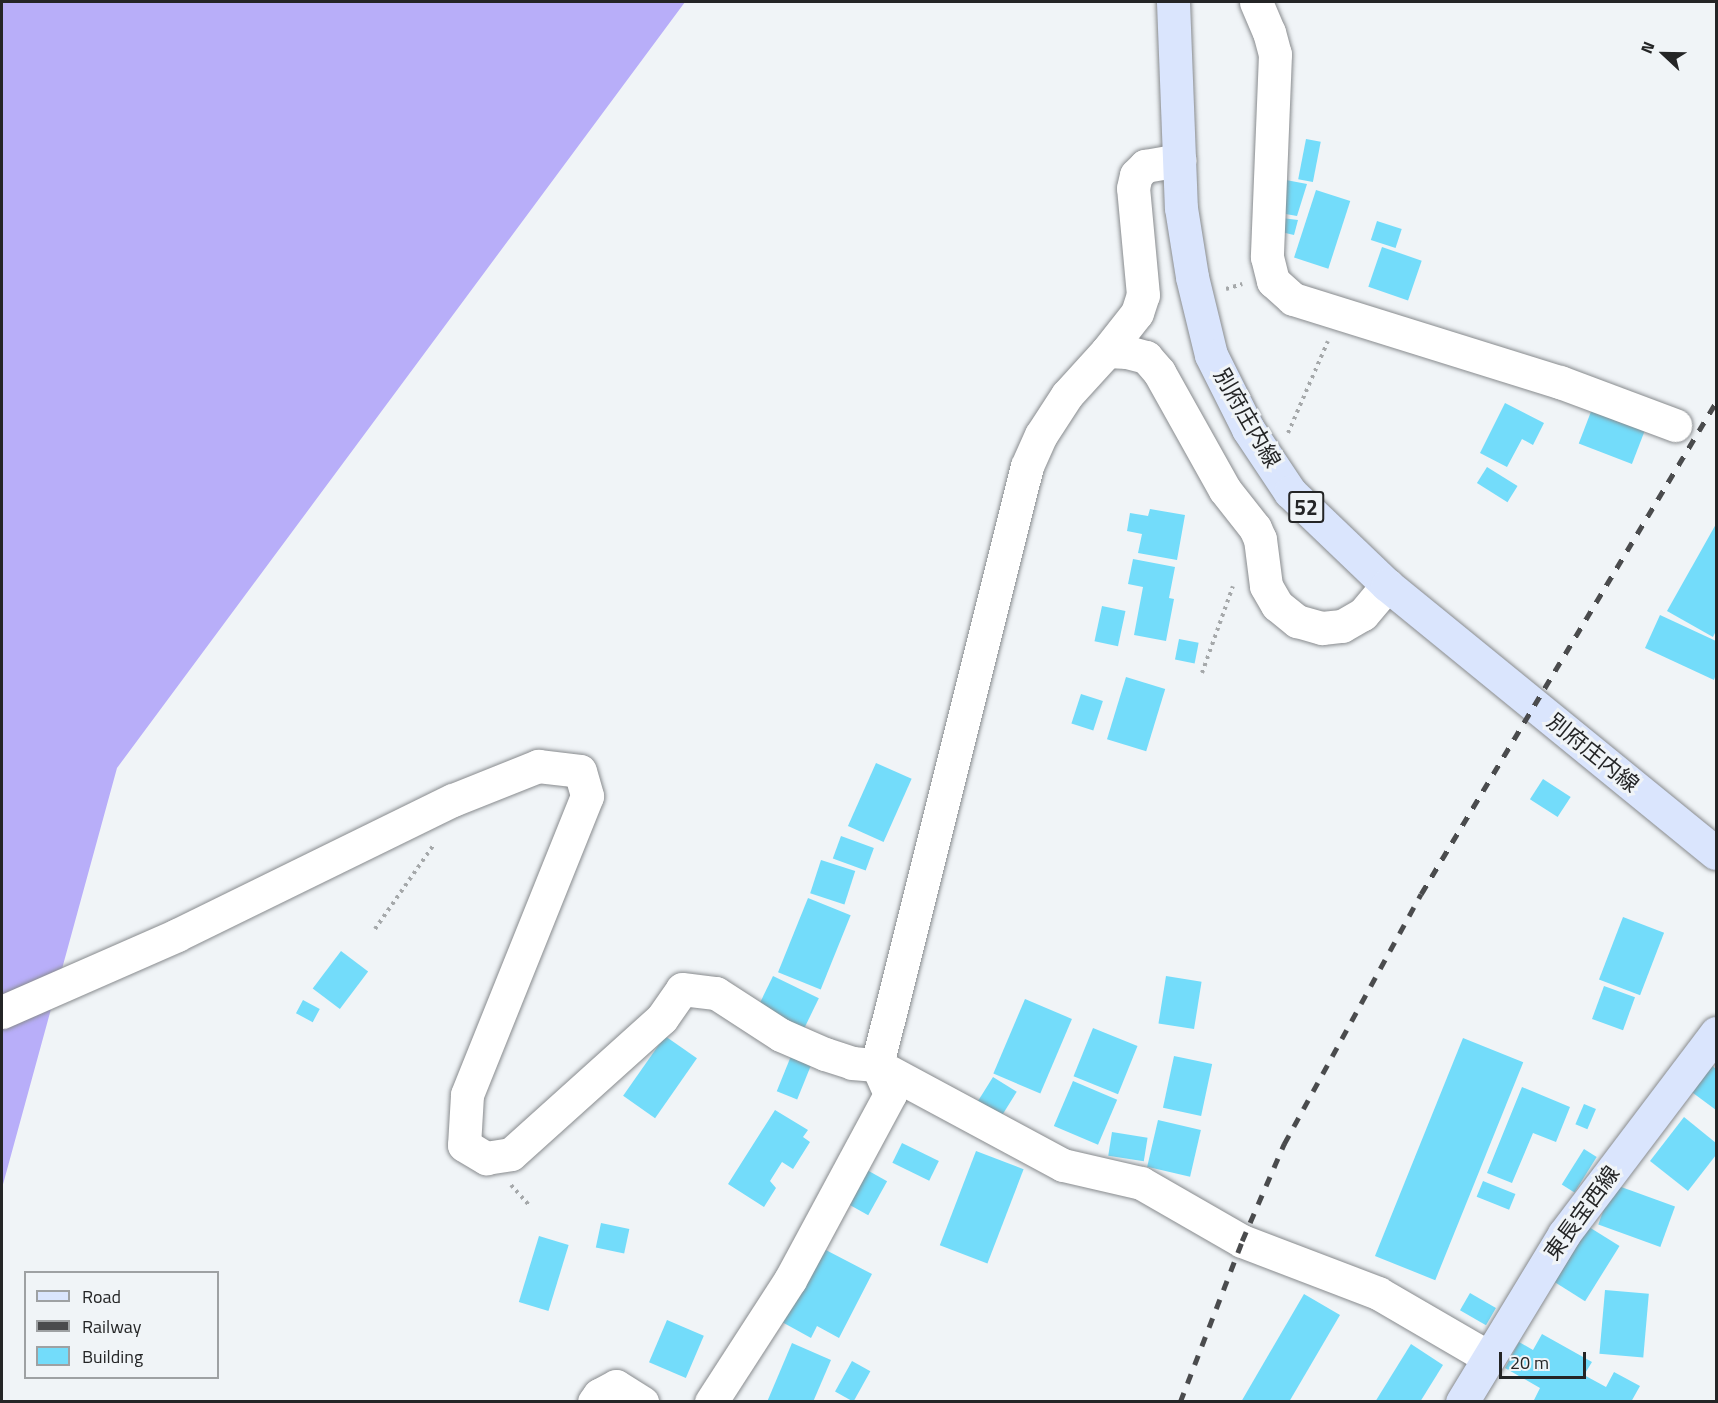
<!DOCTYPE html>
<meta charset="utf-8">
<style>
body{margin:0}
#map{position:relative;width:1718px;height:1403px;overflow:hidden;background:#f0f4f7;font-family:"Titillium Web","Noto Sans JP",sans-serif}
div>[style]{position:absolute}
.forest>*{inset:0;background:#b8aef9}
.building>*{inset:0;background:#73dcfa;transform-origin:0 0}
.path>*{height:4px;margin-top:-2px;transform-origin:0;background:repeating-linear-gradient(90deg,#a5a8aa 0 3px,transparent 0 7.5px)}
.roads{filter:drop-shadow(0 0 2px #888b8e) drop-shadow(0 0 2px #888b8e)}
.minor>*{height:33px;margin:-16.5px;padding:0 16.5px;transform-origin:16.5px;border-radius:16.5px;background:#fff}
.major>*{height:33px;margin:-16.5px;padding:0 16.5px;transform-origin:16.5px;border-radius:16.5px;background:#dae5fd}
.rail>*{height:4.5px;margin-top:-2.25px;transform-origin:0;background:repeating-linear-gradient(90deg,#4a4b4d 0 10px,transparent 0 20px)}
span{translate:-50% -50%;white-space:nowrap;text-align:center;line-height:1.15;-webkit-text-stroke:6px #f0f4f7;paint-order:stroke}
.shield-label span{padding:2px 4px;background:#f0f4f7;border:2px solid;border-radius:4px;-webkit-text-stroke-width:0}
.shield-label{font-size:21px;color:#242526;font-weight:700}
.street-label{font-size:22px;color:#242526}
.frame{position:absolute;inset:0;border:3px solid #242526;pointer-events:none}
.legend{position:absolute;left:24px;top:1271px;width:195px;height:108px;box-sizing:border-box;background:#f0f4f7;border:2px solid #9ea1a3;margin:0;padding:8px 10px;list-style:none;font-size:18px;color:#242526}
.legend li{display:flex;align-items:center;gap:12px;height:30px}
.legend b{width:30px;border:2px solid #9ea1a3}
.north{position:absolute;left:1634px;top:24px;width:60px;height:60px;-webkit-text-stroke:4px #f0f4f7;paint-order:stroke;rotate:292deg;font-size:16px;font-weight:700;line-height:24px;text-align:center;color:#242526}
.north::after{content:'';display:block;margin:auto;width:21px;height:27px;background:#242526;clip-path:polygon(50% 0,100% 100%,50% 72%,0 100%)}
.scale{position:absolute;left:1499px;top:1352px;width:87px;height:27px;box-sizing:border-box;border:3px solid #242526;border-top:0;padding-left:8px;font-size:18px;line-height:21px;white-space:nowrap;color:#242526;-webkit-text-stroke:4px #f0f4f7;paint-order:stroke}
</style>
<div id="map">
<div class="forest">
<i style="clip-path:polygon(2px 2px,685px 2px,117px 768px,2px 1188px)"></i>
</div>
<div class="building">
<i style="left:1306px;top:139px;width:15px;height:41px;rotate:11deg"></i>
<i style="clip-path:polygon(1286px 180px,1307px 184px,1297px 216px,1280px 213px)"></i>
<i style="left:1316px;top:190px;width:36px;height:71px;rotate:18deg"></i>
<i style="clip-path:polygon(1282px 218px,1298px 220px,1294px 235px,1281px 232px)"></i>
<i style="left:1377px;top:221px;width:26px;height:20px;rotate:18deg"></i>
<i style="left:1382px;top:247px;width:42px;height:42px;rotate:19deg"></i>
<i style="clip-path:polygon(1505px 403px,1544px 423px,1533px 445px,1522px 439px,1507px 467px,1480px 453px)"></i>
<i style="left:1592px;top:409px;width:57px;height:37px;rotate:21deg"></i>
<i style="left:1487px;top:467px;width:36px;height:19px;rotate:32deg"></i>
<i style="clip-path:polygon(1150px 509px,1185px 515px,1177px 560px,1138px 553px,1142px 534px,1127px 531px,1130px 513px,1148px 516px)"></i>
<i style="clip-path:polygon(1716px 524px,1716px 631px,1713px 637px,1667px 611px)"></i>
<i style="clip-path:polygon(1133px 559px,1175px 567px,1169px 598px,1174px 599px,1166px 641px,1134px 635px,1143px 587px,1128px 584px)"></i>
<i style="left:1102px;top:606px;width:24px;height:36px;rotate:12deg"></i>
<i style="clip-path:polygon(1660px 615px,1716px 641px,1716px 674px,1714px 680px,1645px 648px)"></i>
<i style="left:1179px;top:639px;width:20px;height:21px;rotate:11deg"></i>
<i style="left:1126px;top:677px;width:41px;height:65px;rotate:17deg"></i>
<i style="left:1081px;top:694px;width:23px;height:31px;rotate:18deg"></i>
<i style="left:876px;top:763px;width:39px;height:69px;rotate:24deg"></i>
<i style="left:1543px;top:779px;width:33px;height:24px;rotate:33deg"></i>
<i style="left:841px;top:836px;width:35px;height:24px;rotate:20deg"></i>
<i style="left:821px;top:860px;width:36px;height:35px;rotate:18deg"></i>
<i style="left:808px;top:898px;width:46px;height:80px;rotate:22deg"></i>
<i style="left:1623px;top:917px;width:44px;height:67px;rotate:21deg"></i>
<i style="left:341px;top:951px;width:34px;height:47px;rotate:37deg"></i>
<i style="left:773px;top:976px;width:51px;height:38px;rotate:26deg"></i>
<i style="left:1166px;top:976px;width:36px;height:48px;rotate:9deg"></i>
<i style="left:1604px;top:986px;width:33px;height:35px;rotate:20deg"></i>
<i style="left:1025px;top:999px;width:51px;height:81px;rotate:23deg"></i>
<i style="left:303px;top:1000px;width:19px;height:15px;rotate:28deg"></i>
<i style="left:1093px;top:1028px;width:48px;height:52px;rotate:22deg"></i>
<i style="left:665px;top:1036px;width:39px;height:73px;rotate:35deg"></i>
<i style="left:1463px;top:1038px;width:65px;height:235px;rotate:22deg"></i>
<i style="left:791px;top:1056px;width:22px;height:38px;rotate:22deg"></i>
<i style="left:1174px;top:1056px;width:39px;height:53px;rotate:12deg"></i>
<i style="clip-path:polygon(1709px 1063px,1716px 1069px,1716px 1110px,1689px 1090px)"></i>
<i style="left:993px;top:1077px;width:28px;height:35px;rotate:32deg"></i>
<i style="left:1073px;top:1081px;width:48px;height:49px;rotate:23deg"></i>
<i style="clip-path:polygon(1522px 1087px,1570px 1107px,1556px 1142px,1533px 1133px,1512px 1183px,1487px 1173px)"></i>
<i style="left:1584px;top:1104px;width:13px;height:22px;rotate:23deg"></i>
<i style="clip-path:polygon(775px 1110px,808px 1130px,803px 1137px,810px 1142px,793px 1169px,782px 1162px,770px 1181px,776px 1188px,764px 1207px,728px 1184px)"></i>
<i style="clip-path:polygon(1684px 1117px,1716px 1143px,1716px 1155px,1688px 1191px,1650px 1161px)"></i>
<i style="left:1158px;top:1120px;width:44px;height:48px;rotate:13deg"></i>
<i style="left:1112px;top:1132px;width:36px;height:24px;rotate:9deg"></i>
<i style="left:902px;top:1143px;width:41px;height:22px;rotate:26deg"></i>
<i style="left:1584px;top:1149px;width:15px;height:42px;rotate:32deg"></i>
<i style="left:976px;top:1151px;width:51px;height:101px;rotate:21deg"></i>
<i style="left:867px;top:1170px;width:23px;height:39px;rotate:29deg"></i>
<i style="left:1483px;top:1181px;width:35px;height:17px;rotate:22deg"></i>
<i style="left:1613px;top:1184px;width:66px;height:43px;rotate:20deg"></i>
<i style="left:601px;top:1223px;width:29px;height:25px;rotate:12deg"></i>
<i style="left:1589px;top:1227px;width:36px;height:65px;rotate:32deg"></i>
<i style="left:539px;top:1236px;width:31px;height:69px;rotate:17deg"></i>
<i style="clip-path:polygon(822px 1248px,872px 1274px,839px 1338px,817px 1326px,811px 1338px,782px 1322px)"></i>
<i style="left:1605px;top:1290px;width:44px;height:64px;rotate:5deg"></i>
<i style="left:1470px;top:1293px;width:30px;height:20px;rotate:30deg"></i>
<i style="clip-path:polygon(1304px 1294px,1340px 1315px,1289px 1402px,1241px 1402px)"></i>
<i style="left:667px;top:1320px;width:40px;height:46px;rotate:23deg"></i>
<i style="clip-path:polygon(1542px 1334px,1592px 1362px,1584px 1375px,1606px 1387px,1614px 1372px,1640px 1386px,1631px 1402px,1533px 1402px,1540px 1388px,1505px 1368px,1519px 1342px,1533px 1350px)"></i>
<i style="clip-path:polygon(792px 1343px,831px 1360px,813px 1402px,767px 1402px)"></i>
<i style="clip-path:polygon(1411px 1344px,1443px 1365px,1420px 1402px,1375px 1402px)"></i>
<i style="left:852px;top:1361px;width:21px;height:35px;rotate:29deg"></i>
</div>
<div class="path">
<i style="left:1226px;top:289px;width:17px;rotate:-17deg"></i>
<i style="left:1288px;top:433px;width:100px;rotate:-66.5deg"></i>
<i style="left:1202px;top:673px;width:92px;rotate:-70.4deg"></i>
<i style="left:375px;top:929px;width:101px;rotate:-55.1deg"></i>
<i style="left:511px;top:1185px;width:27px;rotate:48deg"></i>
</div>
<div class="roads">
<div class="minor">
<i style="left:1256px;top:2px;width:33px;rotate:67deg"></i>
<i style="left:1269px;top:32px;width:23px;rotate:75deg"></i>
<i style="left:1275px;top:54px;width:203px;rotate:92.3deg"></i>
<i style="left:1267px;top:257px;width:25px;rotate:76deg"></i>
<i style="left:1273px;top:281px;width:27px;rotate:42deg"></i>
<i style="left:1293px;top:299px;width:280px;rotate:17.3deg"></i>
<i style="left:1560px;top:382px;width:123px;rotate:20.5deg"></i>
<i style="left:1107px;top:351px;width:48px;rotate:-51.7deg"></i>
<i style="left:1137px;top:313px;width:19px;rotate:-72deg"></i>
<i style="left:1143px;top:295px;width:107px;rotate:-95.3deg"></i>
<i style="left:1133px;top:188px;width:13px;rotate:-77deg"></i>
<i style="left:1136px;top:175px;width:13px;rotate:-45deg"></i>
<i style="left:1145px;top:166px;width:35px;rotate:-10deg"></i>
<i style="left:2px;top:1012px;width:191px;rotate:-23.7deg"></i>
<i style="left:177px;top:935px;width:307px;rotate:-26.1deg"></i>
<i style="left:453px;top:800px;width:92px;rotate:-21.8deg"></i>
<i style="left:538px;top:766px;width:42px;rotate:6.8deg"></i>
<i style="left:580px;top:771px;width:26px;rotate:74deg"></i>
<i style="left:587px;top:796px;width:322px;rotate:111.9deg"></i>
<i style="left:467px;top:1095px;width:50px;rotate:93.4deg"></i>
<i style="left:464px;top:1145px;width:26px;rotate:31deg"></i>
<i style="left:486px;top:1158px;width:25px;rotate:-9deg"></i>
<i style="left:511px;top:1154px;width:203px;rotate:-42deg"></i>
<i style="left:662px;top:1018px;width:35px;rotate:-55deg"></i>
<i style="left:682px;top:989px;width:34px;rotate:7deg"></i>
<i style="left:716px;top:993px;width:77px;rotate:32.9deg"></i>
<i style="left:781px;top:1035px;width:48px;rotate:23.4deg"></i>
<i style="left:825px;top:1054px;width:28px;rotate:18deg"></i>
<i style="left:852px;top:1063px;width:25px;rotate:5deg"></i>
<i style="left:877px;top:1065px;width:211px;rotate:28.3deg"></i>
<i style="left:1063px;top:1165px;width:80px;rotate:13deg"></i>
<i style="left:1141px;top:1183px;width:116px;rotate:29.9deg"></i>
<i style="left:1242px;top:1241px;width:146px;rotate:20.9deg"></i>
<i style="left:1378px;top:1293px;width:127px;rotate:30.2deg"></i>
<i style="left:594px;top:1402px;width:9px;rotate:-54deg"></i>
<i style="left:599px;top:1395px;width:19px;rotate:-28deg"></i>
<i style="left:616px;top:1386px;width:31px;rotate:32deg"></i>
<i style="left:711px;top:1402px;width:145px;rotate:-57.1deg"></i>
<i style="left:790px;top:1280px;width:211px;rotate:-61.7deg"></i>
<i style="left:890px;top:1094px;width:32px;rotate:-114deg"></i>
<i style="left:877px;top:1065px;width:617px;rotate:-75.94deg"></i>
<i style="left:1027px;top:466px;width:34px;rotate:-66deg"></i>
<i style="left:1041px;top:435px;width:48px;rotate:-57deg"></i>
<i style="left:1067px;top:395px;width:59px;rotate:-47.7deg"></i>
<i style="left:1107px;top:351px;width:20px;rotate:3deg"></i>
<i style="left:1127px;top:352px;width:20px;rotate:15deg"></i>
<i style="left:1146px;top:357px;width:20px;rotate:49deg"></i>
<i style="left:1159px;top:372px;width:135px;rotate:60.8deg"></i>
<i style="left:1225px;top:490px;width:48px;rotate:51.7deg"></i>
<i style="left:1255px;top:528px;width:12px;rotate:66deg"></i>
<i style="left:1260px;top:539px;width:47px;rotate:82.7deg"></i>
<i style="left:1266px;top:586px;width:22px;rotate:60deg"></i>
<i style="left:1277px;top:605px;width:26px;rotate:39deg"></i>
<i style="left:1297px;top:621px;width:26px;rotate:16deg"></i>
<i style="left:1322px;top:628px;width:20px;rotate:-6deg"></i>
<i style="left:1342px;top:626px;width:24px;rotate:-30deg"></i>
<i style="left:1363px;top:614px;width:38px;rotate:-50deg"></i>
</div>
<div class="major">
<i style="left:1173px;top:2px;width:206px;rotate:87.8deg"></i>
<i style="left:1181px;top:208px;width:70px;rotate:80.9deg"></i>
<i style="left:1192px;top:277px;width:80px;rotate:76.3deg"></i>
<i style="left:1211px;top:355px;width:83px;rotate:63.4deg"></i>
<i style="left:1248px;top:429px;width:76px;rotate:56.3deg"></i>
<i style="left:1290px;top:492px;width:134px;rotate:43.8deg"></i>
<i style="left:1387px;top:585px;width:424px;rotate:39.2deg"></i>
<i style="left:1462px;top:1402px;width:197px;rotate:-58.7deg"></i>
<i style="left:1564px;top:1234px;width:252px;rotate:-52.9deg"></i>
</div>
</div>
<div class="rail">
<i style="left:1180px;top:1402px;width:173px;rotate:-68.9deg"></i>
<i style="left:1242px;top:1241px;width:106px;rotate:-66.6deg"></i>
<i style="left:1284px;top:1144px;width:285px;rotate:-61.3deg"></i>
<i style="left:1421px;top:894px;width:574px;rotate:-59.05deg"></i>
</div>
<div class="shield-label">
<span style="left:1306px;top:507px">52</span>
</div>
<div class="street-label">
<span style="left:1247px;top:418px;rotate:60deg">別府庄内線</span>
<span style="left:1593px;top:753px;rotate:39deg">別府庄内線</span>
<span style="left:1582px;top:1213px;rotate:-54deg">東長宝西線</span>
</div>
<div class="frame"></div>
<ul class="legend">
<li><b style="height:8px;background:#dae5fd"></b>Road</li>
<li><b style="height:8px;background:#4a4b4d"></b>Railway</li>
<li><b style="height:16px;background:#73dcfa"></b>Building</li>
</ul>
<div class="north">N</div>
<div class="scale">20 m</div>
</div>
